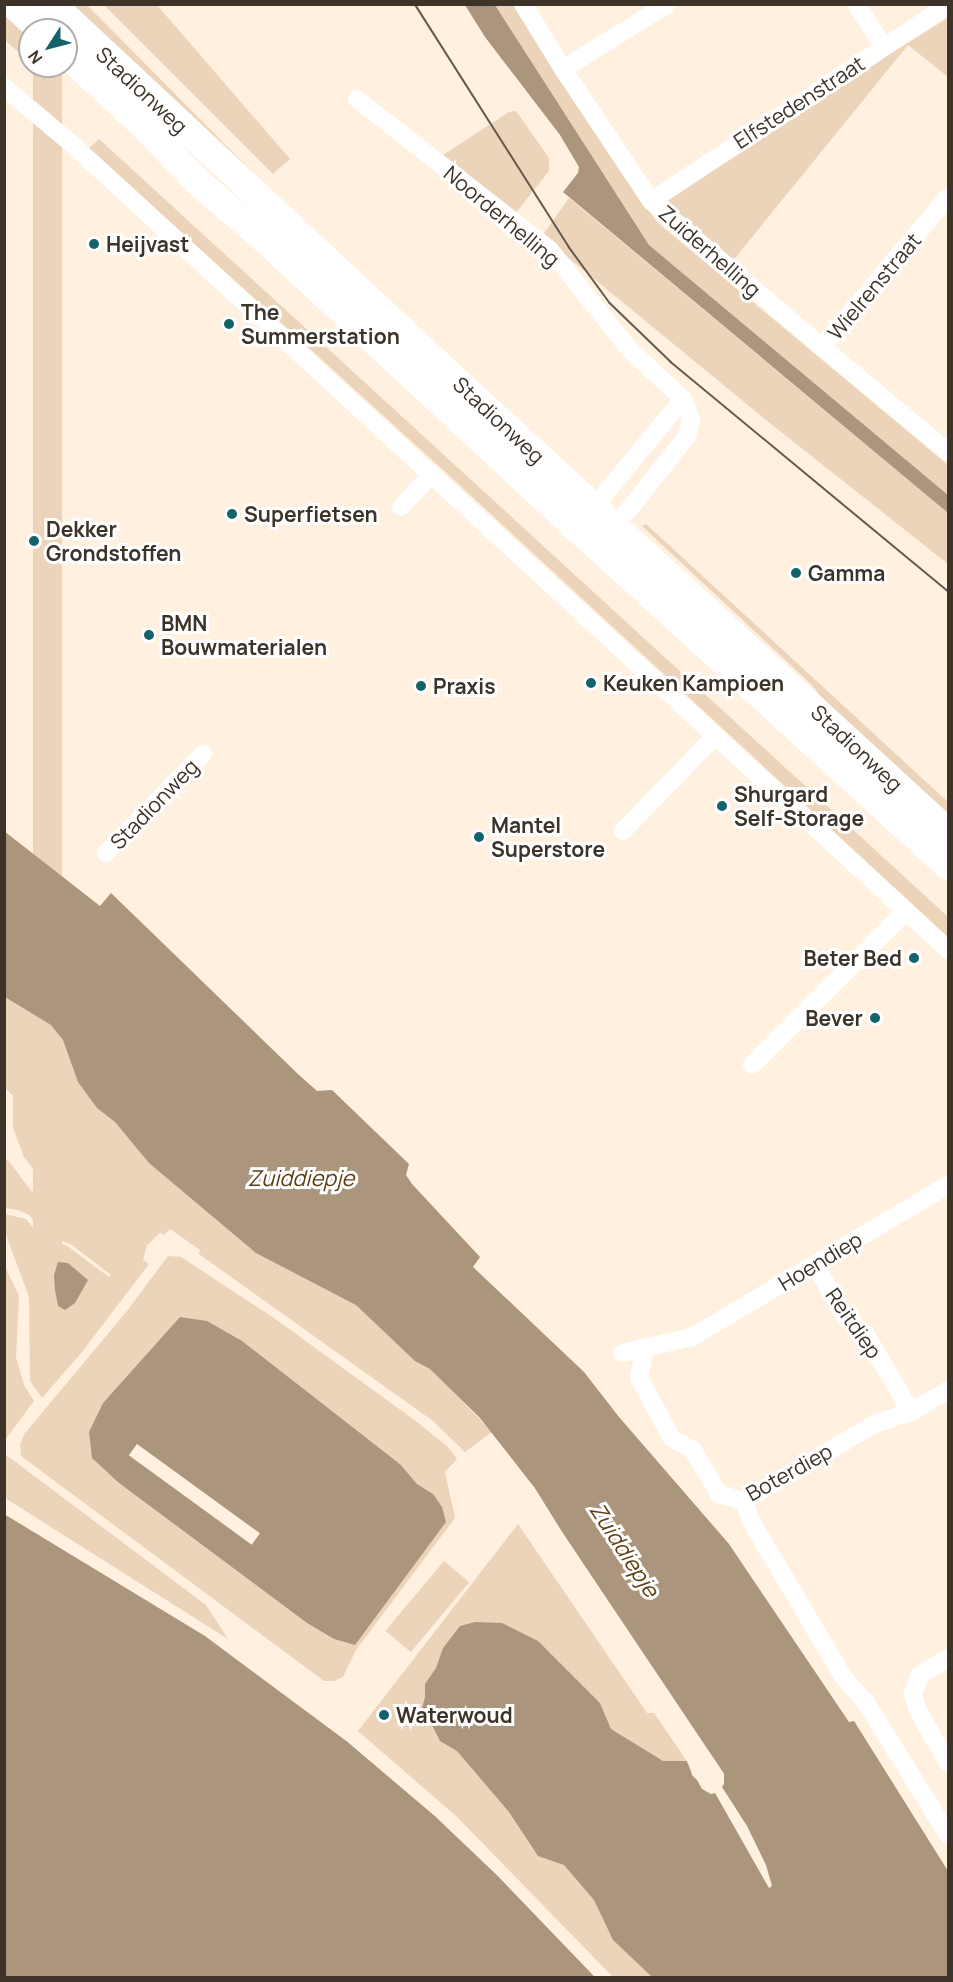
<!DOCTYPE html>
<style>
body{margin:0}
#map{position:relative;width:953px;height:1982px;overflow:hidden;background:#fff0df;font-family:Manrope,sans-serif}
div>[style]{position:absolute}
.green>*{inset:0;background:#ebd4ba;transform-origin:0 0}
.water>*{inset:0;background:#ab957c}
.pier>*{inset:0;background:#fff0df;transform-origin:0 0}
.street>*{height:18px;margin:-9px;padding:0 9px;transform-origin:9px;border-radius:9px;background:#fff}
.primary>*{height:28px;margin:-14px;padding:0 14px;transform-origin:14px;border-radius:14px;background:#fff}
.tram>*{height:1.5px;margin:-0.75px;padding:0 0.75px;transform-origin:0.75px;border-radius:0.75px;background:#655a4e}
.dots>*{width:16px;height:16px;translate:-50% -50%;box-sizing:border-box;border:3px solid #fff;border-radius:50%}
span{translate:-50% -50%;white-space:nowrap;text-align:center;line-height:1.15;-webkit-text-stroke:6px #fff;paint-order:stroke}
.street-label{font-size:21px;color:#3d3329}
.poi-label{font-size:21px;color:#3d3329;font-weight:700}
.left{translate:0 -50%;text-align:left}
.right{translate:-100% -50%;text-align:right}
.water-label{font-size:22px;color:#5e3d10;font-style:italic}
.frame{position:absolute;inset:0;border:6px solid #3d3329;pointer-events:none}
.north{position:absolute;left:18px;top:18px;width:60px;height:60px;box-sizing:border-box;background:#fff;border:2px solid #b1ada9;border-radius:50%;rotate:234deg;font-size:16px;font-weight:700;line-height:24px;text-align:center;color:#3d3329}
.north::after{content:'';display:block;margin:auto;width:21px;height:27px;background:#14636a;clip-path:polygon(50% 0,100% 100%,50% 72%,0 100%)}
</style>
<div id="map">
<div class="green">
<i style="clip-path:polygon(70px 5px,87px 5px,270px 190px)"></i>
<i style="clip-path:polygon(104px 5px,157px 5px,290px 159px,273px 174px)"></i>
<i style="clip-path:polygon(495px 5px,513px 5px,616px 165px,658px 223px,948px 465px,948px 495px,649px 245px)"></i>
<i style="clip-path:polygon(4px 13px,30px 36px,30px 63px,5px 40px)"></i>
<i style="clip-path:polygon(948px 18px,948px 77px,908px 45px,731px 263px,664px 204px,664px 194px)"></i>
<i style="left:33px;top:66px;width:29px;height:1245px"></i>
<i style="clip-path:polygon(516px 111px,549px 158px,549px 171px,515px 214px,443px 155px,509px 112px)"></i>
<i style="clip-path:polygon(99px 139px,945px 914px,948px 918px,948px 937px,453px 479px,89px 148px)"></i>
<i style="clip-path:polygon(569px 198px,948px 513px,948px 564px,766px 420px,542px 236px)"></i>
<i style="clip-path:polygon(646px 524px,948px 802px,948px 811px,937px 808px,837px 718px,812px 685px,642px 526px)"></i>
<i style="clip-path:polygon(5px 991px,52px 1023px,315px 1249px,492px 1432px,465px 1452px,433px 1421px,199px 1254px,200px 1250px,170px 1229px,164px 1235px,160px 1233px,147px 1245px,143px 1260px,149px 1264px,82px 1352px,42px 1398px,30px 1381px,29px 1297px,5px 1232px,5px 1214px,26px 1219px,35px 1230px,67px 1246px,109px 1277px,111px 1275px,72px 1245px,48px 1235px,29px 1215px,18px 1210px,5px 1208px,5px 1160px,9px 1161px,31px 1191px,35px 1191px,41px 1207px,48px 1208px,49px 1201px,35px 1178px,37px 1174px,24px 1157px,13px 1128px,13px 1096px,5px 1088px)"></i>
<i style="clip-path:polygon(evenodd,168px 1256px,181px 1257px,274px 1318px,413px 1419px,447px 1446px,457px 1459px,445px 1472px,455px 1518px,356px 1650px,343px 1677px,334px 1681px,324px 1681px,21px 1456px,20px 1444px,25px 1433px,127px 1311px,168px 1256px,180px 1318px,401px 1465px,417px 1484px,433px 1494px,334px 1639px,307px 1623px,119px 1483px,103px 1403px,180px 1318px)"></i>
<i style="clip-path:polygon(4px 1264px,19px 1296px,16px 1357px,24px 1385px,34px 1401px,5px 1440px)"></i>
<i style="clip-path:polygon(5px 1454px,206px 1605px,228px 1639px,5px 1498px)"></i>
<i style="clip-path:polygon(518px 1524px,647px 1713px,654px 1713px,691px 1767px,711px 1977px,613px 1977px,457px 1817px,358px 1731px)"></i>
<i style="left:444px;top:1561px;width:33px;height:91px;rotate:40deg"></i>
</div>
<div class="water">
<i style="clip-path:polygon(465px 5px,495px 5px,649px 245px,948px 495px,948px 513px,563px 192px,578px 173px,579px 167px,560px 135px,485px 37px)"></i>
<i style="clip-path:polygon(4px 831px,100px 906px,111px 893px,299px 1075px,317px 1091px,332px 1090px,409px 1164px,406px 1175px,412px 1184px,480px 1257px,473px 1267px,584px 1372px,619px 1417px,729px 1544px,849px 1722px,854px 1721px,948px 1871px,948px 1977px,652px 1977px,613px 1940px,594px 1900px,564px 1865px,538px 1856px,509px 1812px,457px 1751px,440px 1741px,429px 1719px,421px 1712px,425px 1697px,425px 1684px,436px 1668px,443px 1648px,460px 1626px,475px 1622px,502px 1623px,538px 1641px,600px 1703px,611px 1729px,663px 1761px,687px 1761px,692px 1775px,711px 1794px,719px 1791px,724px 1784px,724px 1774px,562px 1532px,534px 1487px,480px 1418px,430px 1369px,415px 1361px,356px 1305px,256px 1253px,149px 1163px,115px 1122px,97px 1108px,78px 1082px,63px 1040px,51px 1025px,5px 997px)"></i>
<i style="clip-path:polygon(58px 1262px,68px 1263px,88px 1280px,75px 1303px,65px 1310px,58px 1306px,55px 1290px,54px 1275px)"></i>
<i style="clip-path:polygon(180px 1317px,207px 1321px,242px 1341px,401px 1465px,417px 1484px,433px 1494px,442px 1507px,446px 1522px,355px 1645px,334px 1639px,307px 1623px,119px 1483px,92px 1458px,89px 1432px,103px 1403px)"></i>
<i style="clip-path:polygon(4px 1514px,205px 1636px,349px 1743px,435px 1816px,497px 1875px,595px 1977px,5px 1977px)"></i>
</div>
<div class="pier">
<i style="left:137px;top:1444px;width:152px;height:14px;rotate:36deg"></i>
<i style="clip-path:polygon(534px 1487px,562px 1532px,724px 1774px,722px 1787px,747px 1826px,766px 1865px,772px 1886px,769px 1888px,715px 1793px,711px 1794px,702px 1789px,685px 1758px,694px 1765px,695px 1773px,704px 1787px,711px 1791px,721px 1783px,721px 1775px,559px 1534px,533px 1491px)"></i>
<i style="clip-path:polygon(351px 1740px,437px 1813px,499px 1873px,598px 1978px,595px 1977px,497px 1875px,435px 1816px,349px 1743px)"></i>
</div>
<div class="street">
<i style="left:523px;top:4px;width:76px;rotate:58.4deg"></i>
<i style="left:563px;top:69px;width:159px;rotate:56.3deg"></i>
<i style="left:651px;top:201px;width:225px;rotate:40.5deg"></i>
<i style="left:822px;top:347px;width:164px;rotate:39.8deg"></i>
<i style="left:856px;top:4px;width:51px;rotate:56.9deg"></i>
<i style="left:563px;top:69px;width:123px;rotate:-31.8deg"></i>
<i style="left:4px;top:87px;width:90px;rotate:40deg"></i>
<i style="left:73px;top:145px;width:1189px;rotate:42.61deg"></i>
<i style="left:357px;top:99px;width:245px;rotate:38deg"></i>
<i style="left:550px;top:250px;width:128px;rotate:51.3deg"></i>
<i style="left:630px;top:350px;width:72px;rotate:42.8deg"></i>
<i style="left:683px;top:399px;width:22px;rotate:68deg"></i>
<i style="left:691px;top:419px;width:17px;rotate:103deg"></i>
<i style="left:687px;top:436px;width:89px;rotate:128.2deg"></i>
<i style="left:632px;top:506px;width:25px;rotate:133deg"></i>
<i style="left:615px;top:524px;width:12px;rotate:156deg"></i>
<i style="left:651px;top:201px;width:356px;rotate:-33.4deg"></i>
<i style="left:822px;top:347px;width:196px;rotate:-50deg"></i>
<i style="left:401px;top:507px;width:45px;rotate:-46.8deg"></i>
<i style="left:591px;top:517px;width:10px;rotate:-73deg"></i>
<i style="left:594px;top:507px;width:140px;rotate:-50.5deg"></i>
<i style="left:623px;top:831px;width:132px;rotate:-45.9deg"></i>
<i style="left:106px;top:853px;width:139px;rotate:-45.6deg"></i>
<i style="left:752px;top:1065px;width:218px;rotate:-45deg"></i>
<i style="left:815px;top:1264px;width:61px;rotate:60.5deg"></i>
<i style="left:845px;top:1317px;width:26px;rotate:39deg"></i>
<i style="left:865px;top:1333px;width:91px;rotate:59.8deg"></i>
<i style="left:645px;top:1349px;width:30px;rotate:102deg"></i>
<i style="left:639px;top:1378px;width:68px;rotate:61.2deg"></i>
<i style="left:672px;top:1438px;width:24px;rotate:30deg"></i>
<i style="left:693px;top:1450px;width:51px;rotate:59.4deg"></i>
<i style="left:719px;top:1494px;width:26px;rotate:16deg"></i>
<i style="left:744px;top:1501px;width:151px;rotate:-30.6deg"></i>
<i style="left:874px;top:1424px;width:39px;rotate:-18deg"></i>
<i style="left:911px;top:1412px;width:43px;rotate:-30.7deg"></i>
<i style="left:622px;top:1353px;width:72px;rotate:-12.9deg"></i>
<i style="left:692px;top:1337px;width:298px;rotate:-30.7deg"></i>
<i style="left:744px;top:1501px;width:21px;rotate:71deg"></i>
<i style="left:751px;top:1521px;width:182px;rotate:59.4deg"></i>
<i style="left:844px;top:1678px;width:31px;rotate:48deg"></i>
<i style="left:865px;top:1701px;width:158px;rotate:58.2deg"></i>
<i style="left:948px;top:1658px;width:33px;rotate:149deg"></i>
<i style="left:920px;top:1675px;width:19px;rotate:111deg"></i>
<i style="left:913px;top:1693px;width:16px;rotate:76deg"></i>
<i style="left:917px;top:1709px;width:62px;rotate:60.1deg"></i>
</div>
<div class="primary">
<i style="left:13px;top:4px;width:38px;rotate:43deg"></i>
<i style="left:52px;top:4px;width:529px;rotate:43.01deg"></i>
<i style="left:439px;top:365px;width:691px;rotate:42.54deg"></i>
<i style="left:66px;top:54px;width:108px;rotate:42.7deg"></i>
<i style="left:145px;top:127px;width:79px;rotate:46deg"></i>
<i style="left:200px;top:184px;width:79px;rotate:40.4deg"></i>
<i style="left:260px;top:235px;width:433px;rotate:42.8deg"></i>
<i style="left:578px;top:529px;width:500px;rotate:42.33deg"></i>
</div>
<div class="tram">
<i style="left:415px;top:4px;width:288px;rotate:57.6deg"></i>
<i style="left:569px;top:247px;width:69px;rotate:53.8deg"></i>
<i style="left:610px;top:303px;width:85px;rotate:44deg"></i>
<i style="left:671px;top:362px;width:359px;rotate:39.6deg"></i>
</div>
<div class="dots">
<i style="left:94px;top:244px;background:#14636a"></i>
<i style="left:229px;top:324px;background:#14636a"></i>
<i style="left:232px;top:514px;background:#14636a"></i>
<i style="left:34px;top:541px;background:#14636a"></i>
<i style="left:796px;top:573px;background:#14636a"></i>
<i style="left:149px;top:635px;background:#14636a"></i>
<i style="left:591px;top:683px;background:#14636a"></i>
<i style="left:421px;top:686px;background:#14636a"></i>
<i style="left:722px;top:806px;background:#14636a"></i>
<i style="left:479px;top:837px;background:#14636a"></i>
<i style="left:914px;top:958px;background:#14636a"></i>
<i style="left:875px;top:1018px;background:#14636a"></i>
<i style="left:384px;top:1715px;background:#14636a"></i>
</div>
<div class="street-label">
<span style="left:142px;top:90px;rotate:43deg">Stadionweg</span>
<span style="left:799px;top:102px;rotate:-33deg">Elfstedenstraat</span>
<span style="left:502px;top:216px;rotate:40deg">Noorderhelling</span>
<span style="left:710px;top:251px;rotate:41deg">Zuiderhelling</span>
<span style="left:874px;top:286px;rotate:-50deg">Wielrenstraat</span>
<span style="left:499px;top:420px;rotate:43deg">Stadionweg</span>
<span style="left:857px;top:748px;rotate:43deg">Stadionweg</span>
<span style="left:154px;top:804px;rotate:-46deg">Stadionweg</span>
<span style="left:820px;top:1261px;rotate:-31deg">Hoendiep</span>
<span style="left:854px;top:1323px;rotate:55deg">Reitdiep</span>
<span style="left:789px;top:1472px;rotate:-29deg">Boterdiep</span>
</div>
<div class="poi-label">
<span class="left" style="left:106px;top:244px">Heijvast</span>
<span class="left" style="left:241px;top:324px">The<br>Summerstation</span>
<span class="left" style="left:244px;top:514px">Superfietsen</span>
<span class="left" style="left:46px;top:541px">Dekker<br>Grondstoffen</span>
<span class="left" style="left:808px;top:573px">Gamma</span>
<span class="left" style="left:161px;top:635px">BMN<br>Bouwmaterialen</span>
<span class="left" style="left:603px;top:683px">Keuken Kampioen</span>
<span class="left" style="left:433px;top:686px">Praxis</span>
<span class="left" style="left:734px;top:806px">Shurgard<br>Self-Storage</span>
<span class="left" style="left:491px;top:837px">Mantel<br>Superstore</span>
<span class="right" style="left:902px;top:958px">Beter Bed</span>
<span class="right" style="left:863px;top:1018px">Bever</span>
<span class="left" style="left:396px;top:1715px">Waterwoud</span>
</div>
<div class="water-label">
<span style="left:301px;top:1179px">Zuiddiepje</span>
<span style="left:624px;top:1550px;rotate:57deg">Zuiddiepje</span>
</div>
<div class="frame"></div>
<div class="north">N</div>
</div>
